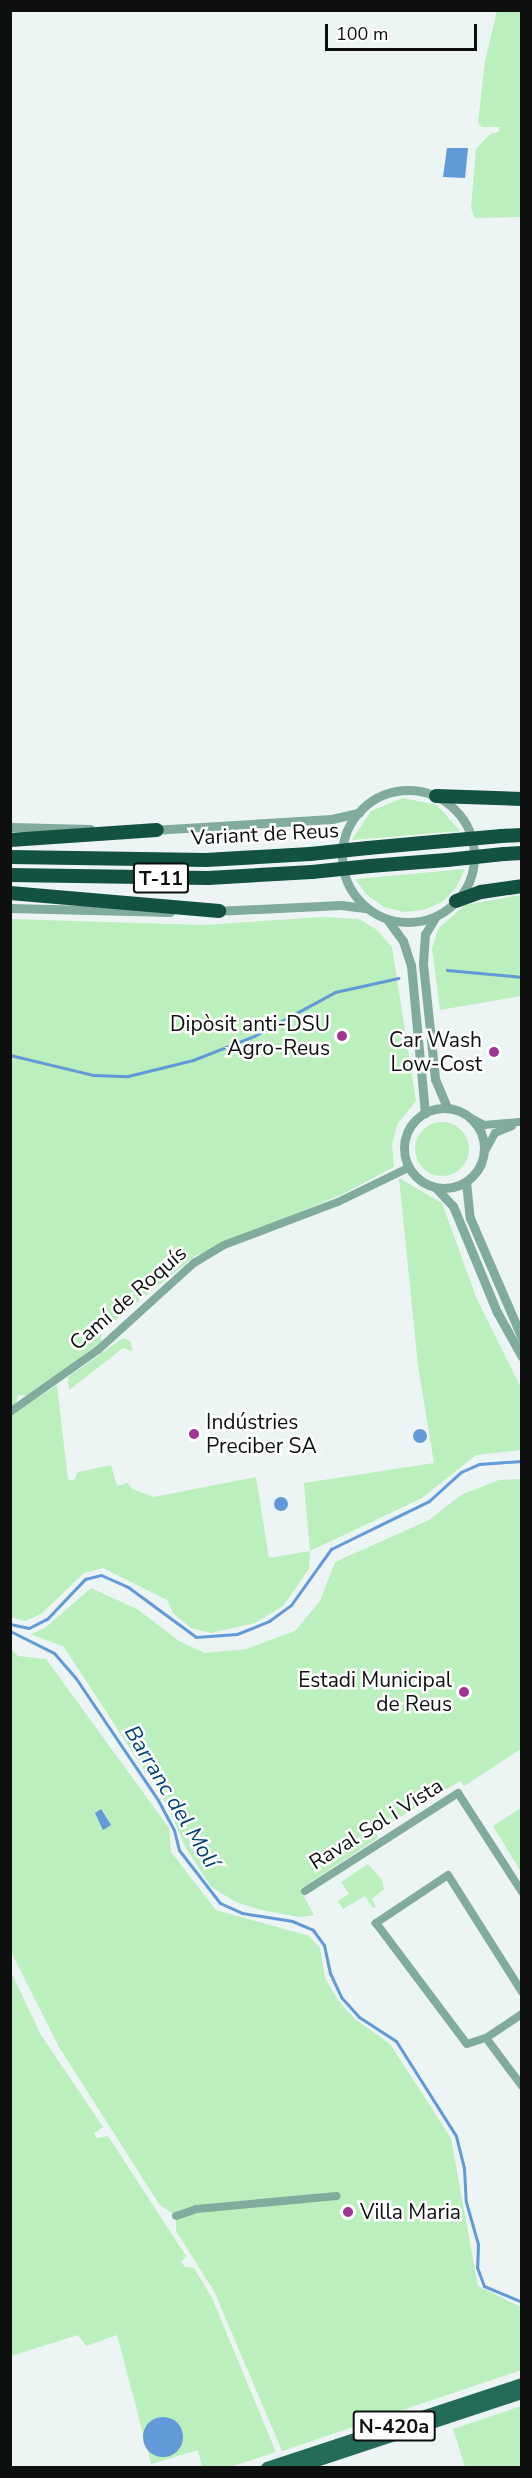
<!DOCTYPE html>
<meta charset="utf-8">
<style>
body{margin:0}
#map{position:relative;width:532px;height:2478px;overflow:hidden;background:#edf4f4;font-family:"Nunito Sans",sans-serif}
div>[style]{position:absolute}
.green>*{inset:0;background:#bbefbd}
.round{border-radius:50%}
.water>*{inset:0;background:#6299d9}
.stream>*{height:3px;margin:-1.5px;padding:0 1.5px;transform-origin:1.5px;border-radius:1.5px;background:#6299d9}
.minor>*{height:8px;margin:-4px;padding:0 4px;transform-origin:4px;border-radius:4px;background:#80ab9d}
.tertiary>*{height:9px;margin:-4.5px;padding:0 4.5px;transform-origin:4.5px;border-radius:4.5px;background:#80ab9d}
.tertiary>.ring{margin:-4.5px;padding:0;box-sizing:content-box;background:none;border:9px solid #80ab9d;border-radius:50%}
.primary>*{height:12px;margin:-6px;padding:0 6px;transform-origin:6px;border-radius:6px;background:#246b59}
.motorway>*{height:14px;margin:-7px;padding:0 7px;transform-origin:7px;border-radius:7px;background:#135142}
.motorway-bridge>*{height:14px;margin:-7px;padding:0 7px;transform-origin:7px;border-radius:7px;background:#135142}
.dots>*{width:16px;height:16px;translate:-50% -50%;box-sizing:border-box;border:3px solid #fff;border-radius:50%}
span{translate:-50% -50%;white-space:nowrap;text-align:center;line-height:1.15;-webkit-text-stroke:5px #fff;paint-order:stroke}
.shield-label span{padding:2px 4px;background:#fff;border:2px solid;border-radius:4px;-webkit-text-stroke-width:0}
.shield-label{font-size:20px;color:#0e1010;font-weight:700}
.street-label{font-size:21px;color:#0e1010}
.poi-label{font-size:21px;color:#0e1010}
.right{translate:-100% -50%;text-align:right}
.left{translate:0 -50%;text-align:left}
.water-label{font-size:22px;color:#00407a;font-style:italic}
.frame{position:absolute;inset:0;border:12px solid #0e1010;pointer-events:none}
.scale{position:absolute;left:325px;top:24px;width:152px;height:27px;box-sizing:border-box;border:3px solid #0e1010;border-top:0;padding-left:8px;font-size:18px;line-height:21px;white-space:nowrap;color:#0e1010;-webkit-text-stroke:4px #fff;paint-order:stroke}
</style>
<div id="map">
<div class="green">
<i style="clip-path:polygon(497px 11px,521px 11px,521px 217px,475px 218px,471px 208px,476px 149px,490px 134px,499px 132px,499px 127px,482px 127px,478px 123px,485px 61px)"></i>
<i style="clip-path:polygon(403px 798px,437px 805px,460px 831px,352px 840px,371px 811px)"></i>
<i style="clip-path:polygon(465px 869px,456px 888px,442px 902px,423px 910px,403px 912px,384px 907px,367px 895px,355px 879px)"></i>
<i style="clip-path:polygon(521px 895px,521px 996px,440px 1010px,432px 948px,439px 928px,465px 905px)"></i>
<i style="clip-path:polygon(322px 917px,359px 919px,377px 930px,392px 947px,416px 1101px,398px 1123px,392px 1144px,394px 1167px,345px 1193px,195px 1256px,119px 1317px,101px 1334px,101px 1342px,38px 1389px,26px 1396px,18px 1395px,16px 1403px,11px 1407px,10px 919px,203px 925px)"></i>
<i class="round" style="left:415px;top:1122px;width:54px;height:54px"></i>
<i style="clip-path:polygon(399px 1178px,442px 1203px,476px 1297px,521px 1388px,521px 1450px,476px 1455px,422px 1498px,310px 1551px,309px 1569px,283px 1606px,255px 1623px,211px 1633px,191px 1628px,173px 1613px,167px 1600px,103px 1568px,84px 1573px,41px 1614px,25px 1621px,11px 1617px,10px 1416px,57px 1385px,68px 1480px,74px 1480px,78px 1472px,111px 1465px,117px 1486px,128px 1483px,132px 1489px,154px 1497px,256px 1477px,269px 1558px,310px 1551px,304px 1483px,434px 1463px,418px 1366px)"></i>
<i style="clip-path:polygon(123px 1338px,130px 1341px,133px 1351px,123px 1348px,69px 1390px,68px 1377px)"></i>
<i style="clip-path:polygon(521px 1479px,521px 1749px,464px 1786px,460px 1781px,375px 1832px,378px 1838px,300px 1889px,314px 1915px,299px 1917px,261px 1910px,236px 1902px,211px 1887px,186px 1848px,167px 1805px,64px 1647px,31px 1634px,45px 1628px,91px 1588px,137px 1609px,179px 1641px,205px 1653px,246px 1649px,295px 1631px,320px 1601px,335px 1562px,429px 1520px,461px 1495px,499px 1480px)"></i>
<i style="clip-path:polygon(11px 1649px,18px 1656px,46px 1659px,169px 1828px,171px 1852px,216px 1910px,309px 1936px,320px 1948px,325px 1978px,338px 2000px,355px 2019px,390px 2044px,451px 2138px,478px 2286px,521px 2307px,521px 2370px,282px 2451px,214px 2291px,176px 2231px,176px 2216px,159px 2204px,59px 2047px,11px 1952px)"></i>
<i style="clip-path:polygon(521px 1808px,521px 1872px,493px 1826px)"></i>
<i style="clip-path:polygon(368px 1864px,382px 1880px,384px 1889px,372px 1899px,376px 1907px,373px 1908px,365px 1896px,343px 1909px,338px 1901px,349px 1894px,341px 1882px)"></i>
<i style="clip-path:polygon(10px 1970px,41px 2035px,103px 2127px,94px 2133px,97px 2138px,108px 2136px,186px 2256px,181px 2262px,185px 2267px,194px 2268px,212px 2298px,276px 2452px,230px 2467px,202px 2467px,198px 2450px,151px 2464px,117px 2335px,86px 2346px,78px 2335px,11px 2356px)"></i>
<i style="clip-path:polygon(521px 2406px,521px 2467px,465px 2467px,453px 2429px)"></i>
</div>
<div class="water">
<i style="clip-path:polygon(447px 148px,468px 148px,465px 178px,443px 177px)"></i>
<i class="round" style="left:413px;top:1429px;width:14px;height:14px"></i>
<i class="round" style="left:274px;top:1497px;width:14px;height:14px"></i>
<i style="clip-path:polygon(101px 1809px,111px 1825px,103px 1830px,95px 1813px)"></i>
<i class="round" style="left:143px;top:2417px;width:40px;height:40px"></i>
</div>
<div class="stream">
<i style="left:447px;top:970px;width:75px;rotate:5.3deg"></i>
<i style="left:10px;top:1055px;width:85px;rotate:13.5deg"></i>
<i style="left:93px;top:1075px;width:35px;rotate:2deg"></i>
<i style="left:128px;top:1076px;width:67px;rotate:-13.8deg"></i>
<i style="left:193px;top:1060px;width:66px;rotate:-21.5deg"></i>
<i style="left:254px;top:1036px;width:92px;rotate:-28.5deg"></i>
<i style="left:335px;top:992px;width:65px;rotate:-12.5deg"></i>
<i style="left:10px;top:1624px;width:19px;rotate:12deg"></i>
<i style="left:29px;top:1628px;width:20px;rotate:-27deg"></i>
<i style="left:47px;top:1619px;width:55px;rotate:-46.5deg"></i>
<i style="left:85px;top:1579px;width:16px;rotate:-14deg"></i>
<i style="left:101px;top:1575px;width:30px;rotate:24deg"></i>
<i style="left:128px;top:1587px;width:84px;rotate:36.3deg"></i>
<i style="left:196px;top:1637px;width:41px;rotate:-4.2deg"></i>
<i style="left:237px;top:1634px;width:35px;rotate:-22deg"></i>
<i style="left:269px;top:1621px;width:27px;rotate:-36deg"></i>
<i style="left:291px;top:1605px;width:69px;rotate:-54.5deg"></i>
<i style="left:331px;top:1549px;width:109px;rotate:-26.1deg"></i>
<i style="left:429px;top:1501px;width:43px;rotate:-42.2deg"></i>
<i style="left:461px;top:1472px;width:20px;rotate:-24deg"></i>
<i style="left:479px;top:1464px;width:43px;rotate:-4deg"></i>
<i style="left:10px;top:1631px;width:49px;rotate:26.6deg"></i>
<i style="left:54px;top:1653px;width:32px;rotate:49deg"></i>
<i style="left:75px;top:1677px;width:148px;rotate:56deg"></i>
<i style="left:158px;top:1800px;width:34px;rotate:62deg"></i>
<i style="left:174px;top:1830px;width:21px;rotate:76deg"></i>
<i style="left:179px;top:1850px;width:67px;rotate:52.3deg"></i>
<i style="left:220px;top:1903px;width:24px;rotate:24deg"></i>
<i style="left:242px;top:1913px;width:51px;rotate:9.1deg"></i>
<i style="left:292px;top:1921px;width:23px;rotate:23deg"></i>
<i style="left:313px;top:1930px;width:19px;rotate:54deg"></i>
<i style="left:324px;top:1945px;width:29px;rotate:78deg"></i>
<i style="left:330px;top:1973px;width:26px;rotate:65deg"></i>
<i style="left:341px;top:1997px;width:27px;rotate:48deg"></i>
<i style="left:359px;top:2017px;width:44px;rotate:33deg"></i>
<i style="left:396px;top:2041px;width:112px;rotate:57.7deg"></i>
<i style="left:456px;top:2136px;width:33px;rotate:76deg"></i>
<i style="left:464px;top:2168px;width:34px;rotate:87deg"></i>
<i style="left:466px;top:2202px;width:44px;rotate:74.1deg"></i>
<i style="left:478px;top:2244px;width:23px;rotate:92deg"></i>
<i style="left:477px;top:2267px;width:20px;rotate:70deg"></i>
<i style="left:484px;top:2286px;width:41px;rotate:22.8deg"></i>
</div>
<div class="minor">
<i style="left:471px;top:1118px;width:15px;rotate:28deg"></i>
<i style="left:484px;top:1125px;width:38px;rotate:-5deg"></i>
<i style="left:484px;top:1153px;width:23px;rotate:-61deg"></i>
<i style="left:495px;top:1133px;width:18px;rotate:-22deg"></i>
<i style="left:10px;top:1412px;width:108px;rotate:-35.2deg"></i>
<i style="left:98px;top:1350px;width:130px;rotate:-42.2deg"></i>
<i style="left:194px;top:1263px;width:35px;rotate:-31deg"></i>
<i style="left:224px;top:1245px;width:122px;rotate:-20.7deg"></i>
<i style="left:338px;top:1202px;width:78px;rotate:-25.9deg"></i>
<i style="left:305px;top:1891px;width:182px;rotate:-32.6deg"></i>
<i style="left:458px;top:1793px;width:118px;rotate:57.1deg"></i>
<i style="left:522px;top:1992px;width:138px;rotate:-122.3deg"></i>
<i style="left:448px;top:1875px;width:87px;rotate:146.3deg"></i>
<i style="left:376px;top:1923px;width:151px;rotate:53.1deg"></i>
<i style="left:467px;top:2044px;width:20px;rotate:-18deg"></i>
<i style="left:486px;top:2038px;width:43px;rotate:-33.7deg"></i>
<i style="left:486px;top:2038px;width:60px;rotate:53.1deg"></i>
<i style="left:176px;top:2216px;width:21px;rotate:-19deg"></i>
<i style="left:196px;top:2209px;width:141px;rotate:-5.3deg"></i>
</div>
<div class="tertiary">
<i class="ring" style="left:342px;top:790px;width:123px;height:123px"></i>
<i style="left:10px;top:827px;width:80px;rotate:1.4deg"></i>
<i style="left:152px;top:830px;width:180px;rotate:-3.5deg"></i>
<i style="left:332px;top:819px;width:28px;rotate:-13deg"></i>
<i style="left:10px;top:908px;width:160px;rotate:1.4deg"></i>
<i style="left:214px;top:911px;width:127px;rotate:-2.7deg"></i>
<i style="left:341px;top:905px;width:26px;rotate:7deg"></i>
<i style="left:436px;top:916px;width:21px;rotate:121deg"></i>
<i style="left:425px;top:934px;width:30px;rotate:94deg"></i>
<i style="left:423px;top:964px;width:116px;rotate:84deg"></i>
<i style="left:435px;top:1079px;width:30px;rotate:67deg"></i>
<i style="left:387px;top:919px;width:27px;rotate:54deg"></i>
<i style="left:403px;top:941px;width:25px;rotate:72deg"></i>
<i style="left:411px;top:965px;width:149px;rotate:84.6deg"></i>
<i class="ring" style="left:404px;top:1108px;width:71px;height:71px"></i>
<i style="left:466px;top:1182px;width:36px;rotate:84deg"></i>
<i style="left:470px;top:1218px;width:131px;rotate:66.6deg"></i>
<i style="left:436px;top:1188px;width:25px;rotate:47deg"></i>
<i style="left:453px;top:1206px;width:115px;rotate:67.5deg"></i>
<i style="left:497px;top:1312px;width:51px;rotate:60.9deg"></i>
</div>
<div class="primary">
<i style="left:267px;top:2468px;width:268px;rotate:-18.2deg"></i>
<i style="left:295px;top:2468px;width:239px;rotate:-18.3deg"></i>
</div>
<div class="motorway">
<i style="left:436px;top:796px;width:86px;rotate:2deg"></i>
<i style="left:502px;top:836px;width:20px;rotate:-3deg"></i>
<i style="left:10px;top:840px;width:147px;rotate:-3.9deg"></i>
<i style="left:368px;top:848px;width:77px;rotate:-5.2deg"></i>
<i style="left:504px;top:854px;width:18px;rotate:-3deg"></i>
<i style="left:10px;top:857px;width:196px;rotate:0.9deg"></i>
<i style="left:206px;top:860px;width:104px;rotate:-3.3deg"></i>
<i style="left:370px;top:866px;width:77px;rotate:-4.5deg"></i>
<i style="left:10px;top:875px;width:198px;rotate:0.9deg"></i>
<i style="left:208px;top:878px;width:104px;rotate:-3.3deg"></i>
<i style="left:10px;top:893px;width:210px;rotate:4.9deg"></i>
<i style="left:456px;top:901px;width:27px;rotate:-20deg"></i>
<i style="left:481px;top:892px;width:41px;rotate:-8.3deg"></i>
</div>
<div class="motorway-bridge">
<i style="left:445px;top:841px;width:57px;rotate:-5deg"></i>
<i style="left:310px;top:854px;width:58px;rotate:-5.9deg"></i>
<i style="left:447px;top:860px;width:57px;rotate:-6deg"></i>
<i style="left:312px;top:872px;width:58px;rotate:-5.9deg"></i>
</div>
<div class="dots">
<i style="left:342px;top:1036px;background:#a13494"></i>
<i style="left:494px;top:1052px;background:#a13494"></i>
<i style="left:194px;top:1434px;background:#a13494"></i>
<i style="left:464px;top:1692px;background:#a13494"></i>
<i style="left:348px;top:2212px;background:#a13494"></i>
</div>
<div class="shield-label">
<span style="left:161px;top:878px">T-11</span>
<span style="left:394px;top:2426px">N-420a</span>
</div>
<div class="street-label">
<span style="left:265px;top:834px;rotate:-3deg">Variant de Reus</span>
<span style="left:128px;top:1298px;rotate:-41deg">Camí de Roquís</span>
<span style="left:376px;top:1824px;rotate:-32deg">Raval Sol i Vista</span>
</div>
<div class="poi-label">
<span class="right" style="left:330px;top:1036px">Dipòsit anti-DSU<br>Agro-Reus</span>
<span class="right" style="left:482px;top:1052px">Car Wash<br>Low-Cost</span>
<span class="left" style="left:206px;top:1434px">Indústries<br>Preciber SA</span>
<span class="right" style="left:452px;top:1692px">Estadi Municipal<br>de Reus</span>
<span class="left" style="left:360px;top:2212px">Villa Maria</span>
</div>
<div class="water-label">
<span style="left:171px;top:1797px;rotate:59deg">Barranc del Molí</span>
</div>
<div class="frame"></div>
<div class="scale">100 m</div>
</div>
